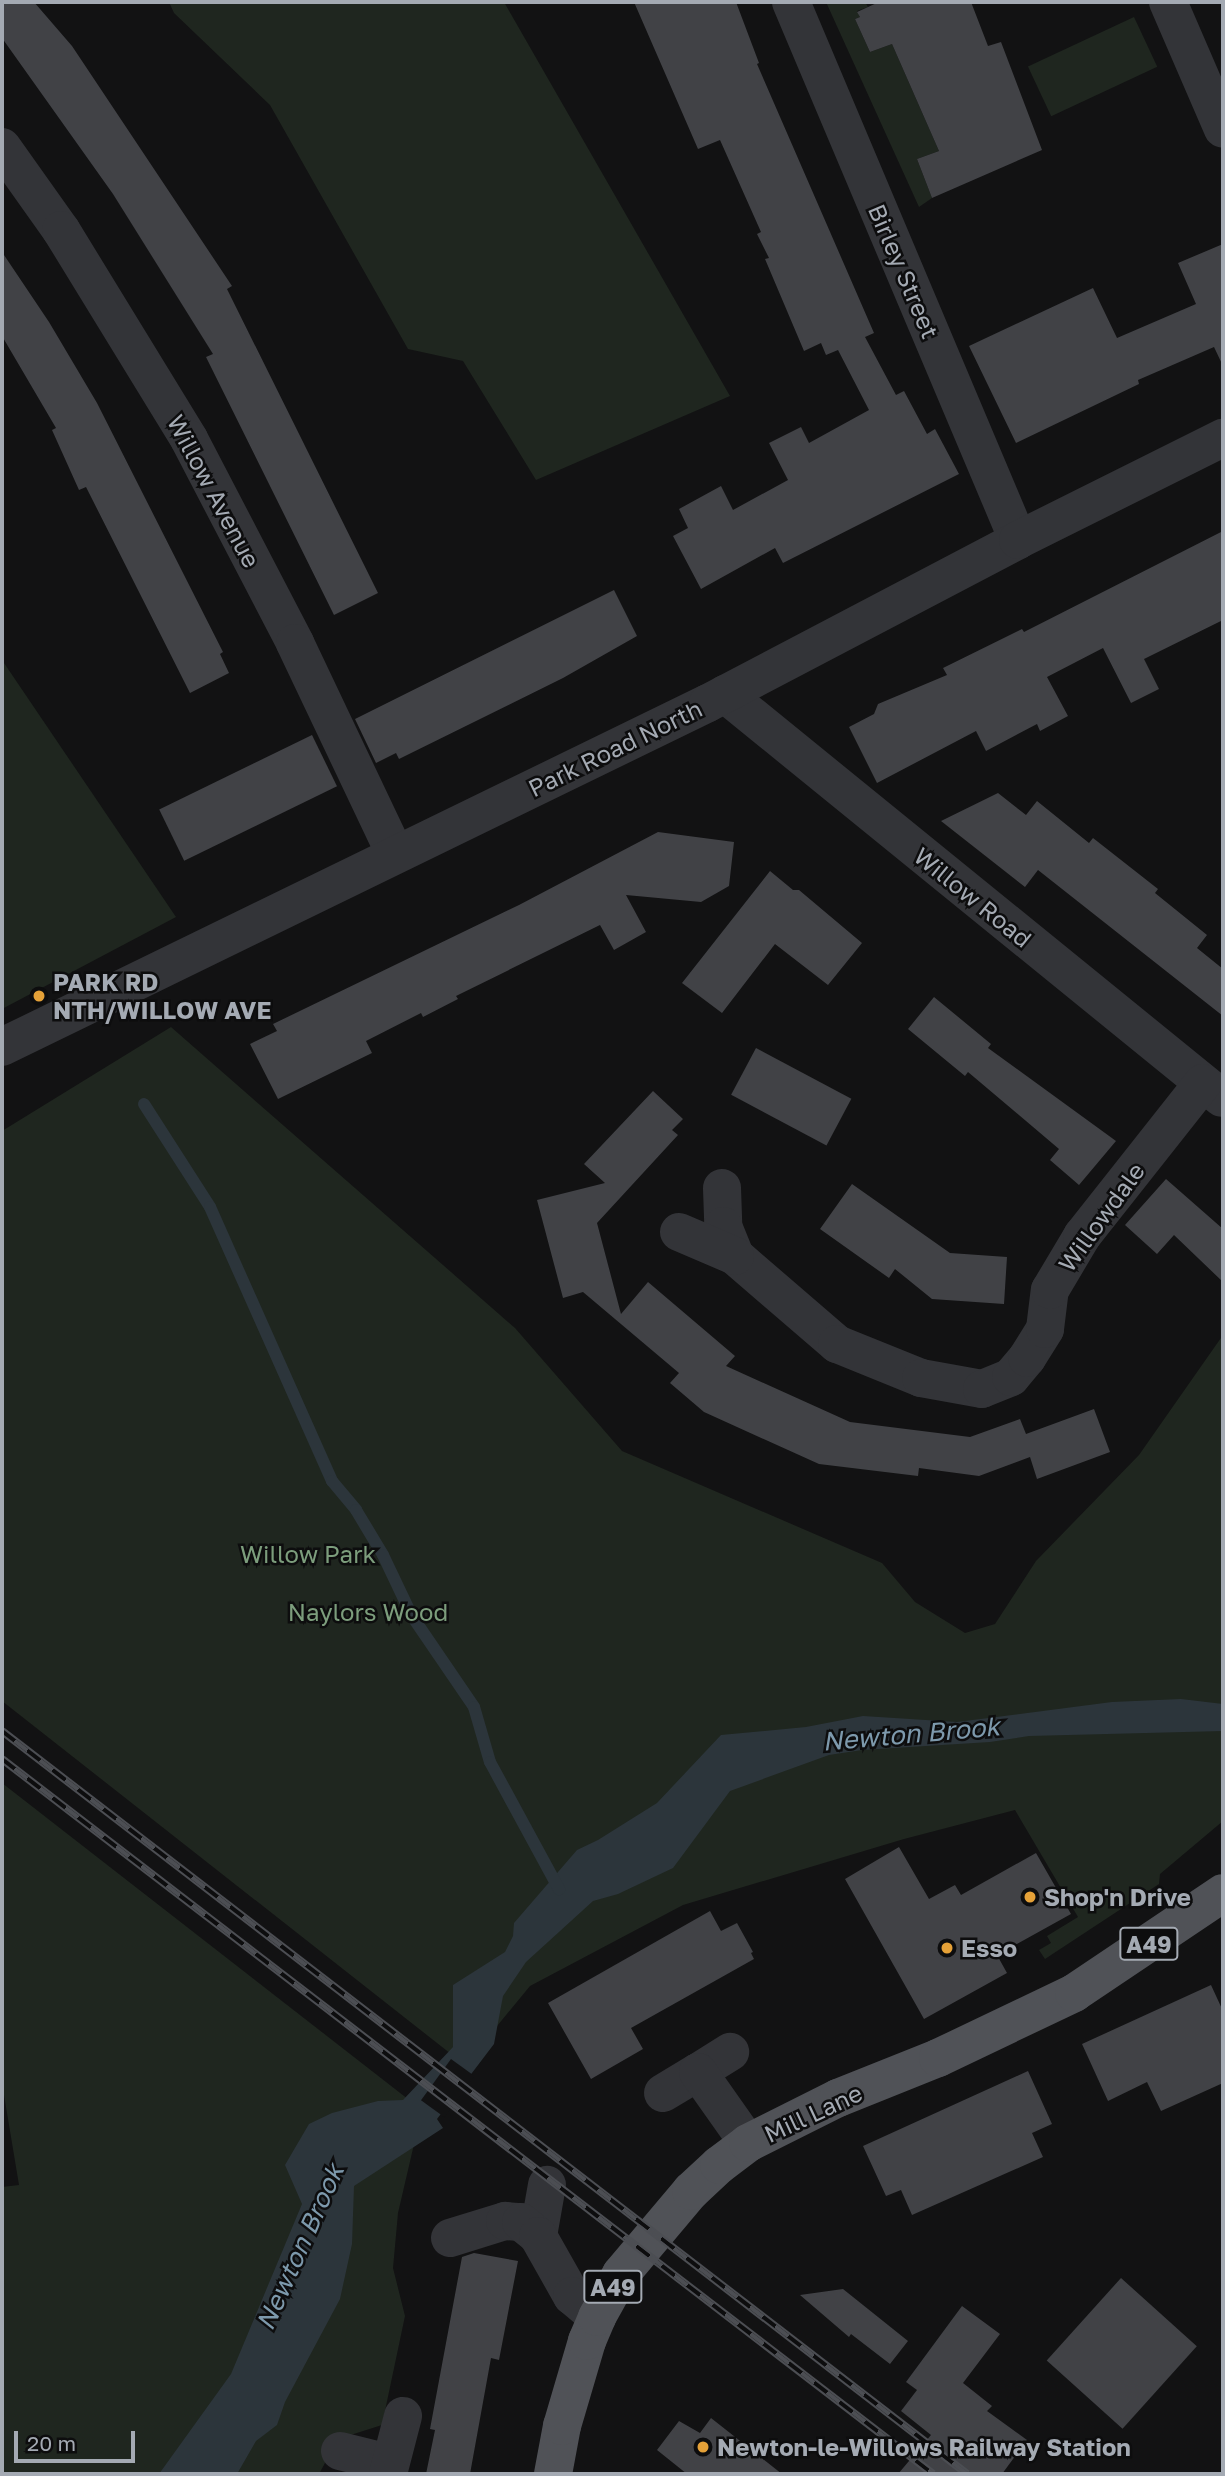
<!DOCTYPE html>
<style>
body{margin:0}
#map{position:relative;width:1225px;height:2476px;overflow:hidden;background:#121213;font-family:"Golos Text",sans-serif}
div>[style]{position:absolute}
.green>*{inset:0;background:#1f261f;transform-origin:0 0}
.water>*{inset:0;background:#2c353b}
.pier>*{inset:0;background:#121213;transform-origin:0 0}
.stream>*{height:12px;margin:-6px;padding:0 6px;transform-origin:6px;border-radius:6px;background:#2c353b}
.building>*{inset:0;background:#414246;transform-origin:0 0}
.minor>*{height:38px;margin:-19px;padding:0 19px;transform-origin:19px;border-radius:19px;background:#333438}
.tertiary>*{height:38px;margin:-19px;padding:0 19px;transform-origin:19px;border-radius:19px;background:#333438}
.primary>*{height:38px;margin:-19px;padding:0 19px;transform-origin:19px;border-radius:19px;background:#505257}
.rail>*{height:8px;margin-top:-4px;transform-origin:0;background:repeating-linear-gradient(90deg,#0d0d0e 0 16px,#4c4e53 0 32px);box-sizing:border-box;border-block:2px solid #4c4e53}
.dots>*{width:19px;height:19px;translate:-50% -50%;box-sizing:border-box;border:4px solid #0d0d0e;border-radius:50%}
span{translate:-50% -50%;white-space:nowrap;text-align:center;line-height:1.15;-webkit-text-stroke:5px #0d0d0e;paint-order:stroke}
.shield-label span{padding:2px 5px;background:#0d0d0e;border:2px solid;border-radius:5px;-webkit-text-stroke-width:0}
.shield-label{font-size:23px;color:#a4aab3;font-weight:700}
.street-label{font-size:24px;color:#a4aab3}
.poi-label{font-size:24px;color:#a4aab3;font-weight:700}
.left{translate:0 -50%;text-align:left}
.park-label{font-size:24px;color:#7c9d7c}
.water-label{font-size:26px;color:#7d99ac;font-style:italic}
.frame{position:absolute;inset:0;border:4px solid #a4aab3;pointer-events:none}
.scale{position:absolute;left:14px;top:2431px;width:121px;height:32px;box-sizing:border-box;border:4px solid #a4aab3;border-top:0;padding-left:9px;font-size:21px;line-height:24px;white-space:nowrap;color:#a4aab3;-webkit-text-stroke:5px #0d0d0e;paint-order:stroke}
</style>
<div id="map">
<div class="green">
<i style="clip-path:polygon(169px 2px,504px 2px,730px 396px,536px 480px,463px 361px,408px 349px,270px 105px,174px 13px)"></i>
<i style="clip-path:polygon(826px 2px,865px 2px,868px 7px,857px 11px,860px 17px,855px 19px,870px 52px,892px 44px,939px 151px,917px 159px,932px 198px,919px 207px)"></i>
<i style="left:1134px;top:17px;width:55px;height:117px;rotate:65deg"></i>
<i style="clip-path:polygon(2px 660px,176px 917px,2px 1009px)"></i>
<i style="clip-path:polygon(171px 1027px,515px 1328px,622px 1451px,882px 1563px,915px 1602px,965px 1633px,995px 1624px,1036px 1561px,1139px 1455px,1223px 1335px,1223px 1821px,1160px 1874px,1159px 1884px,1045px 1959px,1039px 1950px,1051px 1943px,1047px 1936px,1078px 1917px,1015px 1810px,904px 1839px,683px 1905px,530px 1986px,465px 2065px,2px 1701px,2px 1131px)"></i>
<i style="clip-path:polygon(2px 1783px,422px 2110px,398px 2213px,393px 2268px,405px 2316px,382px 2425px,338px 2439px,319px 2474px,2px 2474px,2px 2187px,19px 2185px,2px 2083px)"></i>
</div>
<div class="water">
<i style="clip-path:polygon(1181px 1699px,1223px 1704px,1223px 1731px,1029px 1736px,990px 1742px,862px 1750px,829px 1755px,730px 1791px,673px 1868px,618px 1894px,593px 1901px,526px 1962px,503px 1996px,494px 2044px,437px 2119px,443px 2128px,354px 2186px,352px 2244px,340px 2299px,285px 2402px,277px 2425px,256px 2441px,237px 2474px,159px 2474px,231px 2374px,302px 2204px,285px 2165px,309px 2124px,332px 2113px,378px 2101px,403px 2100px,453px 2047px,453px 1985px,505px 1952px,513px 1936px,514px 1923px,577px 1850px,598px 1840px,657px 1803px,721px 1735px,806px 1727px,863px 1716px,957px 1722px,1112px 1702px)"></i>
</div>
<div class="pier">
<i style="left:451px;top:2059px;width:29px;height:51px;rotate:36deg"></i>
</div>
<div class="stream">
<i style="left:144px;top:1104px;width:122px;rotate:57.3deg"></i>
<i style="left:210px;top:1207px;width:300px;rotate:66deg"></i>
<i style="left:332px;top:1481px;width:38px;rotate:50deg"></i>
<i style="left:356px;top:1510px;width:52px;rotate:59deg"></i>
<i style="left:383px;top:1555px;width:68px;rotate:64.6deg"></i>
<i style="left:412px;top:1616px;width:110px;rotate:55.7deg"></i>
<i style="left:474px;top:1707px;width:57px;rotate:73.8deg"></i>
<i style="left:490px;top:1762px;width:145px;rotate:61.5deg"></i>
</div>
<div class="building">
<i style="clip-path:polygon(2px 2px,34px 2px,72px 46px,232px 286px,227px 289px,378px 593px,334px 615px,206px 357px,213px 354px,113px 194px,2px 38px)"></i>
<i style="clip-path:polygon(634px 2px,736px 2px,759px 63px,757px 64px,874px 333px,865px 337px,896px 395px,904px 391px,927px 434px,935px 429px,959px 474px,783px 563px,775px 548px,701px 589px,673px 536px,688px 528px,679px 509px,721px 486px,733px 510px,788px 480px,769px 443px,801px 427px,809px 443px,869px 410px,838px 350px,826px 355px,821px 343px,804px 351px,765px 259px,769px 258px,757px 234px,761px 232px,720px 140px,698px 149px)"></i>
<i style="clip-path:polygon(879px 2px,971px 2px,988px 46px,1001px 42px,1042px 150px,932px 198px,917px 159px,939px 151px,892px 44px,870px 52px,855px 19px,860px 17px,857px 12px)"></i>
<i style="clip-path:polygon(1223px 244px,1223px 366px,1214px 347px,1138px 380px,1139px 384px,1016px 443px,969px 346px,1093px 288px,1117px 338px,1196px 304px,1178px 263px)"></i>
<i style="clip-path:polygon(2px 252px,49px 322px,97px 403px,223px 652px,220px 654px,229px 673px,190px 693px,86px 487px,79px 490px,52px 430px,56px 428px,2px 336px)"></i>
<i style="clip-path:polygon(1223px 531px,1223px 620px,1144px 659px,1159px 689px,1131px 703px,1103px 648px,1047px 677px,1068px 716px,1040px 731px,1037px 724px,986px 751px,976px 731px,877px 783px,849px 727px,874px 714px,878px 704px,947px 675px,943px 668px,1022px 629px,1024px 632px)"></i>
<i style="clip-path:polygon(614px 590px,637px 636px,563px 678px,399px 759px,396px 753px,376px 763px,355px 719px)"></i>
<i style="left:312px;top:735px;width:57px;height:170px;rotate:64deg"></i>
<i style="clip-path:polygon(998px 793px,1026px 815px,1037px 801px,1089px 843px,1093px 838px,1158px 889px,1155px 893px,1207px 935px,1197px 948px,1223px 969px,1223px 1016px,1038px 870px,1025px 887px,941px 821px)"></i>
<i style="clip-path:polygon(658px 832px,734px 842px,729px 886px,701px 902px,626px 895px,646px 932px,614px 950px,600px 925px,456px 996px,458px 999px,423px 1017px,421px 1013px,366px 1041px,372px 1053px,278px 1099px,250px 1044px,277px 1031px,273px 1024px,519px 905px)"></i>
<i style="clip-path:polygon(770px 871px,793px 890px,799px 890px,862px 943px,828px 985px,775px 944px,722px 1013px,682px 983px)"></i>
<i style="clip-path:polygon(934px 997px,991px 1044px,988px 1048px,1116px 1141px,1079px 1185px,1050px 1160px,1059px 1149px,968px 1072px,965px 1076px,908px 1029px)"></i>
<i style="left:756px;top:1048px;width:108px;height:53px;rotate:28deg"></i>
<i style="clip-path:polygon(653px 1091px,683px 1119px,672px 1130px,678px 1135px,597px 1223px,621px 1314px,648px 1282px,735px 1356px,726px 1366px,850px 1422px,970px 1437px,1020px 1419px,1026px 1434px,1094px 1409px,1110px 1452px,1037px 1479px,1030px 1457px,979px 1476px,919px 1468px,918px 1476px,819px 1464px,704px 1412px,670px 1383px,679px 1373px,583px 1292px,563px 1298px,537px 1200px,605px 1183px,584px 1164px)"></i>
<i style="clip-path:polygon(1166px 1179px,1223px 1229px,1223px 1282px,1174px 1235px,1157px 1254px,1125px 1225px)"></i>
<i style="clip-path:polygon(852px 1184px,950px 1253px,1007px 1257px,1004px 1304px,932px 1299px,895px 1269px,889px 1278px,820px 1229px)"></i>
<i style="clip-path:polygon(899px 1847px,929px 1899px,955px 1885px,961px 1895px,1036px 1853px,1071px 1914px,997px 1955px,1007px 1973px,924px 2019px,845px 1879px)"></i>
<i style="clip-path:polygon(710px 1911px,721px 1931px,737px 1923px,753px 1952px,751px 1953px,754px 1959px,631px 2028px,643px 2049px,591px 2079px,548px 2003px)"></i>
<i style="clip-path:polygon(1211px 1985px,1223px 2011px,1223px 2083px,1161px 2111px,1147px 2082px,1108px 2101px,1082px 2044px)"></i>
<i style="clip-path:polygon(1028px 2071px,1052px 2124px,1032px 2133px,1043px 2157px,912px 2215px,901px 2190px,886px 2196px,863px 2146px)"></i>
<i style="clip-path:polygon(474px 2253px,518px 2261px,499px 2360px,491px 2358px,470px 2474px,426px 2474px,435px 2430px,430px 2429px,462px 2257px)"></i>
<i style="left:1121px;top:2278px;width:102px;height:111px;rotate:42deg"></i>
<i style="clip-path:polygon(843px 2289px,908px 2341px,890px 2364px,851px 2334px,849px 2337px,800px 2295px)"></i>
<i style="clip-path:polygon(962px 2306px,1000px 2334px,963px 2383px,992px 2406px,987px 2411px,1027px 2440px,1002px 2474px,898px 2474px,931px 2435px,901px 2411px,917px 2390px,906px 2382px)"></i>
<i style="clip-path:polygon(711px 2418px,782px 2474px,687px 2474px,657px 2450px,679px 2421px,700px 2433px)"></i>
</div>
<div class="minor">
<i style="left:791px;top:2px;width:584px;rotate:67.12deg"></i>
<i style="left:1168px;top:2px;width:138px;rotate:66.6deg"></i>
<i style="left:2px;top:147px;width:102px;rotate:54.6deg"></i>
<i style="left:61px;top:230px;width:245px;rotate:58.5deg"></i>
<i style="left:189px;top:439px;width:230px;rotate:62.5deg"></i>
<i style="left:295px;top:643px;width:233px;rotate:64.6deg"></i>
<i style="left:725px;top:694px;width:640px;rotate:39.11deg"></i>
<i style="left:722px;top:1188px;width:38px;rotate:88deg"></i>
<i style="left:723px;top:1226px;width:32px;rotate:68deg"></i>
<i style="left:735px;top:1256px;width:135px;rotate:40.8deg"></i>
<i style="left:837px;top:1344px;width:91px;rotate:22deg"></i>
<i style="left:921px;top:1378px;width:62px;rotate:10.2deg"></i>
<i style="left:982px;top:1389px;width:31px;rotate:-22deg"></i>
<i style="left:1011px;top:1377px;width:25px;rotate:-50deg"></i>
<i style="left:1027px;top:1358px;width:34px;rotate:-58deg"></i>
<i style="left:1045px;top:1329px;width:39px;rotate:-83deg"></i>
<i style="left:1050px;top:1290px;width:63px;rotate:-59.3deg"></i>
<i style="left:1082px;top:1236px;width:195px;rotate:-51.7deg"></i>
<i style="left:679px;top:1232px;width:61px;rotate:23.2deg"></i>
<i style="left:698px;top:2072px;width:38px;rotate:-32deg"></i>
<i style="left:663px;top:2093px;width:41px;rotate:-31deg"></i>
<i style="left:698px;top:2072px;width:87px;rotate:54.8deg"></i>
<i style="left:538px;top:2236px;width:52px;rotate:-80deg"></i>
<i style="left:450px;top:2238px;width:58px;rotate:-17.2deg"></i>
<i style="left:505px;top:2221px;width:16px;rotate:4deg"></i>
<i style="left:521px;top:2222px;width:22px;rotate:39deg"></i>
<i style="left:538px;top:2236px;width:69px;rotate:60.5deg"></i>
<i style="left:572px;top:2296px;width:33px;rotate:40deg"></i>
<i style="left:340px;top:2451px;width:50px;rotate:13.8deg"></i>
<i style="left:388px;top:2474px;width:60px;rotate:-75.5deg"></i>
</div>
<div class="tertiary">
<i style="left:2px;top:1047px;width:785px;rotate:-25.98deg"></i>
<i style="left:708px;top:703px;width:350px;rotate:-27.7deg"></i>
<i style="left:1018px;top:540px;width:229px;rotate:-26.5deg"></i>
</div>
<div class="primary">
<i style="left:553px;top:2474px;width:49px;rotate:-79.4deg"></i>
<i style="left:562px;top:2426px;width:89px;rotate:-73.6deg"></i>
<i style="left:587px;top:2341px;width:26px;rotate:-67deg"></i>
<i style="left:597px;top:2317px;width:49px;rotate:-60.8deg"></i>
<i style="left:621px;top:2274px;width:109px;rotate:-49.9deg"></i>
<i style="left:691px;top:2191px;width:38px;rotate:-43deg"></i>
<i style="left:719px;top:2165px;width:36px;rotate:-37deg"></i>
<i style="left:748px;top:2143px;width:101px;rotate:-26.6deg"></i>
<i style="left:838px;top:2098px;width:108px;rotate:-21.8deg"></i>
<i style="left:938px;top:2058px;width:151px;rotate:-25.5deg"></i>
<i style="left:1074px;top:1993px;width:179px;rotate:-33.9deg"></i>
</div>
<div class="rail">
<i style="left:2px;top:1731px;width:1218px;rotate:37.59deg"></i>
<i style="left:2px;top:1759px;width:1174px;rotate:37.52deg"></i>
</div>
<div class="dots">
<i style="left:39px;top:996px;background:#e5a138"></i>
<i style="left:1030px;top:1897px;background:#e5a138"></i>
<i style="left:947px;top:1948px;background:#e5a138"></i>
<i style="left:703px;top:2447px;background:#e5a138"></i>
</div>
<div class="shield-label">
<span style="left:1149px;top:1944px">A49</span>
<span style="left:613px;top:2287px">A49</span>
</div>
<div class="street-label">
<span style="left:904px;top:271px;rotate:67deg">Birley Street</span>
<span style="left:214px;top:491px;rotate:62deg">Willow Avenue</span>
<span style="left:615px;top:748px;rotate:-26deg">Park Road North</span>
<span style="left:973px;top:897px;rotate:39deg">Willow Road</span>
<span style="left:1101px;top:1217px;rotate:-54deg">Willowdale</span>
<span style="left:813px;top:2113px;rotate:-25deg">Mill Lane</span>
</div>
<div class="poi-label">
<span class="left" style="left:53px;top:996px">PARK RD<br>NTH/WILLOW AVE</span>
<span class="left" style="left:1044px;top:1897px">Shop'n Drive</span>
<span class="left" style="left:961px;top:1948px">Esso</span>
<span class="left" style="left:717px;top:2447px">Newton-le-Willows Railway Station</span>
</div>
<div class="park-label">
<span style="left:308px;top:1554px">Willow Park</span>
<span style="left:368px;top:1612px">Naylors Wood</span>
</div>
<div class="water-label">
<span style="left:911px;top:1734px;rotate:-5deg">Newton Brook</span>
<span style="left:300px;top:2247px;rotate:-66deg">Newton Brook</span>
</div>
<div class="frame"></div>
<div class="scale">20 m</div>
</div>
